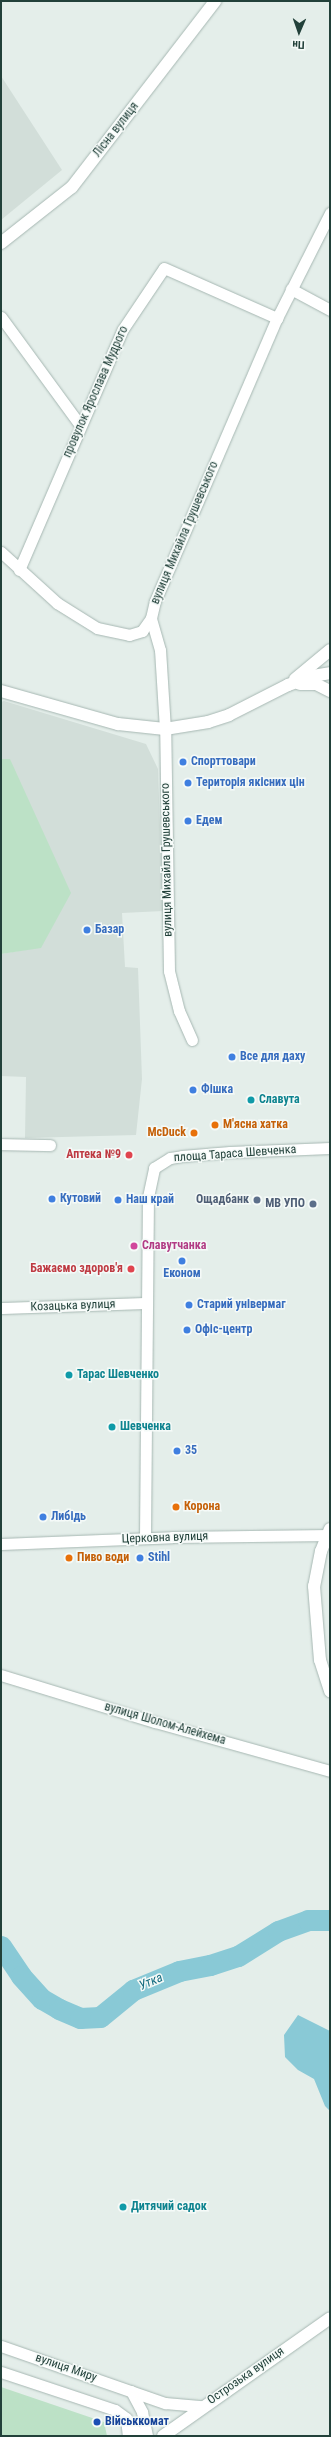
<!DOCTYPE html>
<meta charset="utf-8">
<style>
body{margin:0}
#map{position:relative;width:331px;height:2437px;overflow:hidden;background:#e4eeea;font-family:"Roboto Condensed",sans-serif}
div>[style]{position:absolute}
.built>*{inset:0;background:#d2ded9}
.green>*{inset:0;background:#bce1c6}
.water>*{inset:0;background:#89c9d6}
.river>*{height:21px;margin:-10.5px;padding:0 10.5px;transform-origin:10.5px;border-radius:10.5px;background:#89c9d6}
.roads{filter:drop-shadow(0 0 1px #a6b7b2) drop-shadow(0 0 1px #a6b7b2)}
.street>*{height:11px;margin:-5.5px;padding:0 5.5px;transform-origin:5.5px;border-radius:5.5px;background:#fff}
.secondary>*{height:12px;margin:-6px;padding:0 6px;transform-origin:6px;border-radius:6px;background:#fff}
.dots>*{width:11px;height:11px;translate:-50% -50%;box-sizing:border-box;border:2px solid #f5faf8;border-radius:50%}
span{translate:-50% -50%;white-space:nowrap;text-align:center;line-height:1.15;-webkit-text-stroke:3px #f5faf8;paint-order:stroke}
.street-label{font-size:12px;color:#22413a}
.shop-label{font-size:12px;color:#366cbe;font-weight:700}
.left{translate:0 -50%;text-align:left}
.culture-label{font-size:12px;color:#0d838f;font-weight:700}
.food-label{font-size:12px;color:#c56008;font-weight:700}
.right{translate:-100% -50%;text-align:right}
.health-label{font-size:12px;color:#be3a42;font-weight:700}
.service-label{font-size:12px;color:#4e5e75;font-weight:700}
.hotel-label{font-size:12px;color:#b23c85;font-weight:700}
.transit-label{font-size:12px;color:#164399;font-weight:700}
.water-label{font-size:13px;color:#176e82;font-style:italic}
.frame{position:absolute;inset:0;border:2px solid #22413a;pointer-events:none}
.north{position:absolute;left:279px;top:12px;width:40px;height:40px;-webkit-text-stroke:3px #f5faf8;paint-order:stroke;rotate:182deg;font-size:11px;font-weight:700;line-height:16px;text-align:center;color:#22413a}
.north::after{content:'';display:block;margin:auto;width:14px;height:18px;background:#22413a;clip-path:polygon(50% 0,100% 100%,50% 72%,0 100%)}
</style>
<div id="map">
<div class="built">
<i style="clip-path:polygon(1px 76px,62px 170px,1px 220px)"></i>
<i style="clip-path:polygon(4px 701px,146px 744px,158px 769px,163px 911px,122px 913px,125px 967px,138px 968px,142px 1079px,136px 1135px,25px 1138px,26px 1077px,1px 1076px,1px 954px,41px 947px,10px 760px,1px 759px,1px 702px)"></i>
</div>
<div class="green">
<i style="clip-path:polygon(1px 759px,10px 759px,71px 893px,41px 948px,1px 954px)"></i>
<i style="clip-path:polygon(1px 2387px,104px 2422px,107px 2436px,1px 2436px)"></i>
</div>
<div class="water">
<i style="clip-path:polygon(298px 2015px,330px 2031px,330px 2111px,325px 2106px,314px 2079px,298px 2070px,285px 2057px,284px 2035px)"></i>
</div>
<div class="river">
<i style="left:1px;top:1946px;width:36px;rotate:56deg"></i>
<i style="left:21px;top:1976px;width:31px;rotate:48deg"></i>
<i style="left:42px;top:1999px;width:20px;rotate:30deg"></i>
<i style="left:59px;top:2009px;width:23px;rotate:23deg"></i>
<i style="left:80px;top:2018px;width:20px;rotate:-3deg"></i>
<i style="left:100px;top:2017px;width:43px;rotate:-39.3deg"></i>
<i style="left:133px;top:1990px;width:50px;rotate:-22.4deg"></i>
<i style="left:179px;top:1971px;width:32px;rotate:-11deg"></i>
<i style="left:210px;top:1965px;width:29px;rotate:-18deg"></i>
<i style="left:238px;top:1956px;width:47px;rotate:-32deg"></i>
<i style="left:278px;top:1931px;width:32px;rotate:-20deg"></i>
<i style="left:308px;top:1920px;width:22px"></i>
</div>
<div class="roads">
<div class="street">
<i style="left:291px;top:289px;width:44px;rotate:28.3deg"></i>
<i style="left:1px;top:317px;width:134px;rotate:53.8deg"></i>
<i style="left:1px;top:552px;width:76px;rotate:42.3deg"></i>
<i style="left:57px;top:603px;width:47px;rotate:32deg"></i>
<i style="left:97px;top:628px;width:33px;rotate:12deg"></i>
<i style="left:129px;top:635px;width:14px;rotate:-17deg"></i>
<i style="left:142px;top:631px;width:16px;rotate:-55deg"></i>
<i style="left:19px;top:570px;width:262px;rotate:-66.7deg"></i>
<i style="left:123px;top:329px;width:73px;rotate:-56.1deg"></i>
<i style="left:164px;top:268px;width:124px;rotate:23.9deg"></i>
<i style="left:192px;top:1040px;width:32px;rotate:-114deg"></i>
<i style="left:179px;top:1011px;width:41px;rotate:-104deg"></i>
<i style="left:169px;top:971px;width:242px;rotate:-90.9deg"></i>
<i style="left:165px;top:729px;width:79px;rotate:-93.6deg"></i>
<i style="left:160px;top:650px;width:33px;rotate:-106deg"></i>
<i style="left:151px;top:618px;width:17px;rotate:-77deg"></i>
<i style="left:155px;top:601px;width:308px;rotate:-66.7deg"></i>
<i style="left:277px;top:318px;width:118px;rotate:-63.2deg"></i>
<i style="left:1px;top:1144px;width:49px;rotate:1.2deg"></i>
<i style="left:1px;top:1308px;width:145px;rotate:-2deg"></i>
<i style="left:145px;top:1538px;width:341px;rotate:-89.5deg"></i>
<i style="left:148px;top:1197px;width:30px;rotate:-78deg"></i>
<i style="left:154px;top:1168px;width:19px;rotate:-32deg"></i>
<i style="left:170px;top:1158px;width:12px;rotate:-9deg"></i>
<i style="left:182px;top:1156px;width:48px;rotate:-4.8deg"></i>
<i style="left:230px;top:1152px;width:100px;rotate:-2.3deg"></i>
<i style="left:1px;top:1544px;width:171px;rotate:-2.3deg"></i>
<i style="left:172px;top:1537px;width:158px;rotate:-0.7deg"></i>
<i style="left:1px;top:1675px;width:161px;rotate:17deg"></i>
<i style="left:155px;top:1722px;width:182px;rotate:15.6deg"></i>
<i style="left:1px;top:2346px;width:174px;rotate:19.2deg"></i>
<i style="left:165px;top:2403px;width:37px;rotate:5deg"></i>
<i style="left:1px;top:2372px;width:120px;rotate:18.4deg"></i>
<i style="left:115px;top:2410px;width:14px;rotate:36deg"></i>
<i style="left:126px;top:2418px;width:18px;rotate:84deg"></i>
<i style="left:131px;top:2391px;width:24px;rotate:62deg"></i>
<i style="left:142px;top:2412px;width:25px;rotate:78deg"></i>
<i style="left:126px;top:2419px;width:22px;rotate:51deg"></i>
</div>
<div class="secondary">
<i style="left:1px;top:243px;width:90px;rotate:-38.3deg"></i>
<i style="left:72px;top:187px;width:235px;rotate:-52.4deg"></i>
<i style="left:295px;top:679px;width:45px;rotate:-39.6deg"></i>
<i style="left:300px;top:684px;width:16px"></i>
<i style="left:316px;top:684px;width:16px;rotate:27deg"></i>
<i style="left:1px;top:691px;width:122px;rotate:15.8deg"></i>
<i style="left:118px;top:724px;width:47px;rotate:6.1deg"></i>
<i style="left:165px;top:729px;width:44px;rotate:-9.2deg"></i>
<i style="left:208px;top:722px;width:22px;rotate:-18deg"></i>
<i style="left:229px;top:715px;width:66px;rotate:-27deg"></i>
<i style="left:288px;top:685px;width:27px;rotate:-20deg"></i>
<i style="left:313px;top:676px;width:17px;rotate:-10deg"></i>
<i style="left:330px;top:1529px;width:24px;rotate:112deg"></i>
<i style="left:321px;top:1551px;width:36px;rotate:101deg"></i>
<i style="left:314px;top:1586px;width:74px;rotate:85.4deg"></i>
<i style="left:320px;top:1660px;width:33px;rotate:72deg"></i>
<i style="left:163px;top:2436px;width:204px;rotate:-35.2deg"></i>
</div>
</div>
<div class="dots">
<i style="left:183px;top:762px;background:#3f7fe0"></i>
<i style="left:188px;top:783px;background:#3f7fe0"></i>
<i style="left:188px;top:821px;background:#3f7fe0"></i>
<i style="left:87px;top:930px;background:#3f7fe0"></i>
<i style="left:232px;top:1057px;background:#3f7fe0"></i>
<i style="left:193px;top:1090px;background:#3f7fe0"></i>
<i style="left:251px;top:1100px;background:#0f9aa8"></i>
<i style="left:215px;top:1125px;background:#e8710a"></i>
<i style="left:194px;top:1133px;background:#e8710a"></i>
<i style="left:129px;top:1155px;background:#e0444e"></i>
<i style="left:52px;top:1199px;background:#3f7fe0"></i>
<i style="left:118px;top:1200px;background:#3f7fe0"></i>
<i style="left:257px;top:1200px;background:#5c6f8a"></i>
<i style="left:313px;top:1204px;background:#5c6f8a"></i>
<i style="left:134px;top:1246px;background:#d1479c"></i>
<i style="left:182px;top:1261px;background:#3f7fe0"></i>
<i style="left:131px;top:1269px;background:#e0444e"></i>
<i style="left:189px;top:1305px;background:#3f7fe0"></i>
<i style="left:187px;top:1330px;background:#3f7fe0"></i>
<i style="left:69px;top:1375px;background:#0f9aa8"></i>
<i style="left:112px;top:1427px;background:#0f9aa8"></i>
<i style="left:177px;top:1451px;background:#3f7fe0"></i>
<i style="left:176px;top:1507px;background:#e8710a"></i>
<i style="left:43px;top:1517px;background:#3f7fe0"></i>
<i style="left:69px;top:1558px;background:#e8710a"></i>
<i style="left:140px;top:1558px;background:#3f7fe0"></i>
<i style="left:123px;top:2207px;background:#0f9aa8"></i>
<i style="left:97px;top:2422px;background:#1a4fb4"></i>
</div>
<div class="street-label">
<span style="left:116px;top:130px;rotate:-52deg">Лісна вулиця</span>
<span style="left:96px;top:392px;rotate:-66deg">провулок Ярослава Мудрого</span>
<span style="left:185px;top:533px;rotate:-67deg">вулиця Михайла Грушевського</span>
<span style="left:167px;top:860px;rotate:-91deg">вулиця Михайла Грушевського</span>
<span style="left:235px;top:1154px;rotate:-4deg">площа Тараса Шевченка</span>
<span style="left:73px;top:1306px;rotate:-2deg">Козацька вулиця</span>
<span style="left:165px;top:1538px;rotate:-2deg">Церковна вулиця</span>
<span style="left:165px;top:1724px;rotate:16deg">вулиця Шолом-Алейхема</span>
<span style="left:66px;top:2368px;rotate:19deg">вулиця Миру</span>
<span style="left:246px;top:2376px;rotate:-35deg">Острозька вулиця</span>
</div>
<div class="shop-label">
<span class="left" style="left:191px;top:762px">Спорттовари</span>
<span class="left" style="left:196px;top:783px">Територія якісних цін</span>
<span class="left" style="left:196px;top:821px">Едем</span>
<span class="left" style="left:95px;top:930px">Базар</span>
<span class="left" style="left:240px;top:1057px">Все для даху</span>
<span class="left" style="left:201px;top:1090px">Фішка</span>
<span class="left" style="left:60px;top:1199px">Кутовий</span>
<span class="left" style="left:126px;top:1200px">Наш край</span>
<span style="left:182px;top:1274px">Економ</span>
<span class="left" style="left:197px;top:1305px">Старий універмаг</span>
<span class="left" style="left:195px;top:1330px">Офіс-центр</span>
<span class="left" style="left:185px;top:1451px">35</span>
<span class="left" style="left:51px;top:1517px">Либідь</span>
<span class="left" style="left:148px;top:1558px">Stihl</span>
</div>
<div class="culture-label">
<span class="left" style="left:259px;top:1100px">Славута</span>
<span class="left" style="left:77px;top:1375px">Тарас Шевченко</span>
<span class="left" style="left:120px;top:1427px">Шевченка</span>
<span class="left" style="left:131px;top:2207px">Дитячий садок</span>
</div>
<div class="food-label">
<span class="left" style="left:223px;top:1125px">М'ясна хатка</span>
<span class="right" style="left:186px;top:1133px">McDuck</span>
<span class="left" style="left:184px;top:1507px">Корона</span>
<span class="left" style="left:77px;top:1558px">Пиво води</span>
</div>
<div class="health-label">
<span class="right" style="left:121px;top:1155px">Аптека №9</span>
<span class="right" style="left:123px;top:1269px">Бажаємо здоров'я</span>
</div>
<div class="service-label">
<span class="right" style="left:249px;top:1200px">Ощадбанк</span>
<span class="right" style="left:305px;top:1204px">МВ УПО</span>
</div>
<div class="hotel-label">
<span class="left" style="left:142px;top:1246px">Славутчанка</span>
</div>
<div class="transit-label">
<span class="left" style="left:105px;top:2422px">Військкомат</span>
</div>
<div class="water-label">
<span style="left:151px;top:1982px;rotate:-23deg">Утка</span>
</div>
<div class="frame"></div>
<div class="north">Пн</div>
</div>
